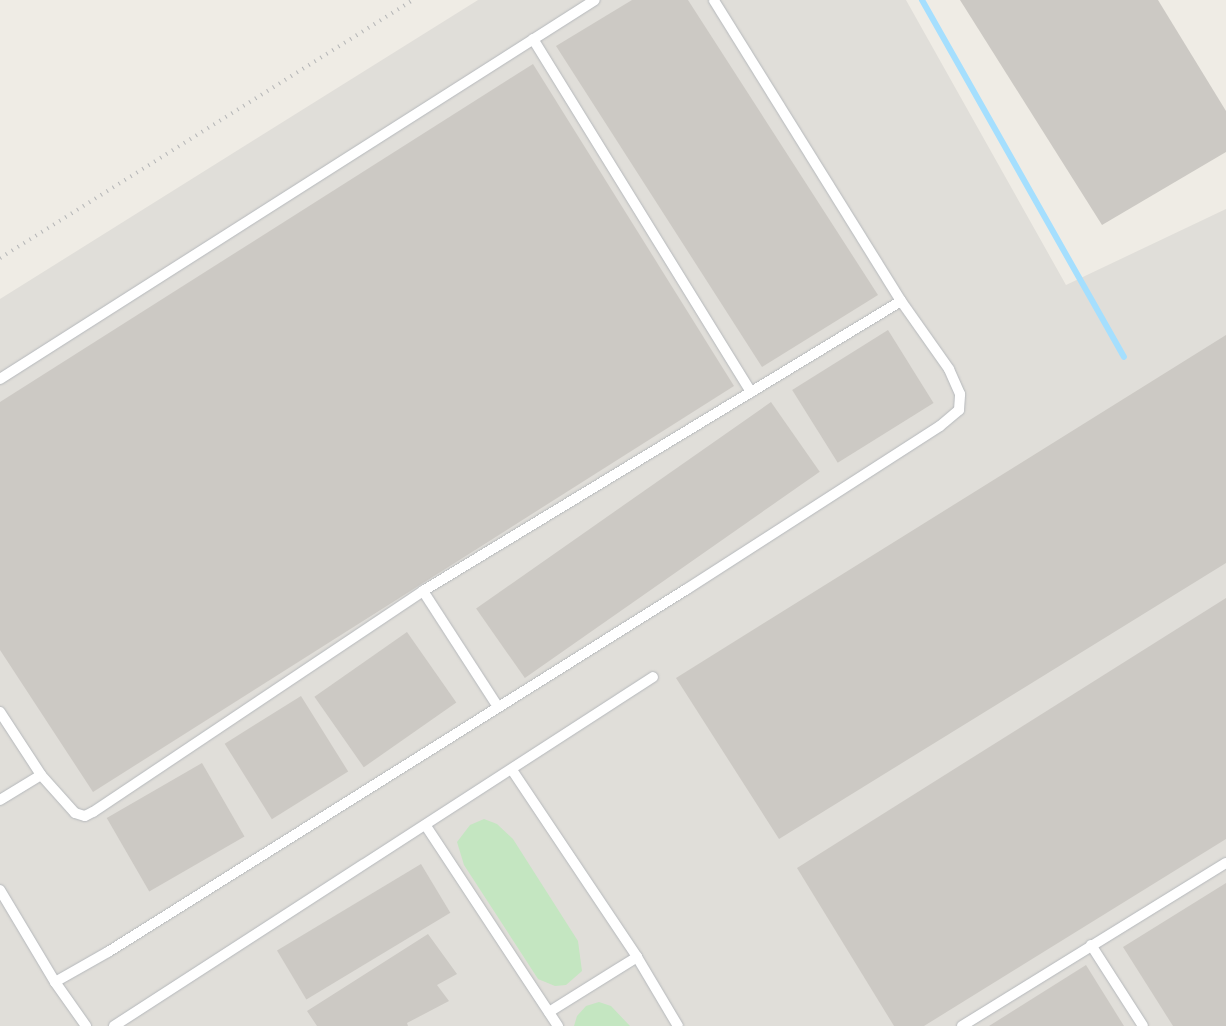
<!DOCTYPE html>
<style>
body{margin:0}
#map{position:relative;width:1226px;height:1026px;overflow:hidden;background:#efece5;font-family:"Public Sans",sans-serif}
div>[style]{position:absolute}
.industrial>*{inset:0;background:#e0ded9}
.green>*{inset:0;background:#c4e6c1}
.stream>*{height:6px;margin:-3px;padding:0 3px;transform-origin:3px;border-radius:3px;background:#a5dffe}
.building>*{inset:0;background:#ccc9c4;transform-origin:0 0}
.roads{filter:drop-shadow(0 0 1px #b5b8bb) drop-shadow(0 0 1px #b5b8bb)}
.lane>*{height:10px;margin:-5px;padding:0 5px;transform-origin:5px;border-radius:5px;background:#fff}
.rail>*{height:4px;margin-top:-2px;transform-origin:0;background:repeating-linear-gradient(90deg,#b3b4b5 0 1px,transparent 0 7px)}
span{translate:-50% -50%;white-space:nowrap;text-align:center;line-height:1.15;-webkit-text-stroke:5px #fff;paint-order:stroke}
</style>
<div id="map">
<div class="industrial">
<i style="clip-path:polygon(478px 0,906px 0,1066px 285px,1226px 209px,1226px 1026px,0 1026px,0 299px)"></i>
</div>
<div class="green">
<i style="clip-path:polygon(484px 819px,497px 824px,513px 839px,578px 941px,582px 971px,566px 985px,555px 986px,538px 979px,464px 865px,457px 842px,470px 825px)"></i>
<i style="clip-path:polygon(599px 1002px,611px 1006px,630px 1026px,574px 1026px,577px 1016px,586px 1006px)"></i>
</div>
<div class="stream">
<i style="left:922px;top:0;width:410px;rotate:60.5deg"></i>
</div>
<div class="building">
<i style="clip-path:polygon(632px 0,688px 0,878px 295px,762px 367px,556px 46px)"></i>
<i style="clip-path:polygon(960px 0,1158px 0,1226px 111px,1226px 152px,1102px 225px)"></i>
<i style="clip-path:polygon(533px 64px,734px 386px,93px 792px,0 650px,0 402px)"></i>
<i style="left:888px;top:330px;width:86px;height:113px;rotate:58deg"></i>
<i style="clip-path:polygon(1226px 335px,1226px 563px,779px 839px,676px 678px)"></i>
<i style="left:771px;top:402px;width:85px;height:360px;rotate:55deg"></i>
<i style="clip-path:polygon(1226px 598px,1226px 839px,924px 1026px,894px 1026px,797px 868px)"></i>
<i style="left:407px;top:632px;width:86px;height:113px;rotate:55deg"></i>
<i style="left:301px;top:696px;width:89px;height:90px;rotate:58deg"></i>
<i style="left:202px;top:763px;width:85px;height:110px;rotate:60deg"></i>
<i style="left:421px;top:864px;width:57px;height:168px;rotate:59deg"></i>
<i style="clip-path:polygon(1226px 883px,1226px 1026px,1173px 1026px,1123px 947px)"></i>
<i style="clip-path:polygon(428px 934px,457px 974px,437px 985px,449px 1001px,407px 1023px,408px 1026px,317px 1026px,307px 1011px)"></i>
<i style="clip-path:polygon(1086px 965px,1124px 1026px,989px 1026px)"></i>
</div>
<div class="roads">
<div class="lane">
<i style="left:533px;top:39px;width:415px;rotate:58.3deg"></i>
<i style="left:0;top:379px;width:705px;rotate:-32.5deg"></i>
<i style="left:423px;top:591px;width:138px;rotate:57.1deg"></i>
<i style="left:0;top:712px;width:75px;rotate:56.9deg"></i>
<i style="left:41px;top:775px;width:51px;rotate:48.2deg"></i>
<i style="left:75px;top:813px;width:10px;rotate:17deg"></i>
<i style="left:85px;top:816px;width:9px;rotate:-27deg"></i>
<i style="left:93px;top:812px;width:397px;rotate:-33.8deg"></i>
<i style="left:423px;top:591px;width:559px;rotate:-31.24deg"></i>
<i style="left:512px;top:770px;width:225px;rotate:56.2deg"></i>
<i style="left:637px;top:957px;width:80px;rotate:59.3deg"></i>
<i style="left:0;top:800px;width:48px;rotate:-31.4deg"></i>
<i style="left:426px;top:826px;width:240px;rotate:56.6deg"></i>
<i style="left:0;top:890px;width:107px;rotate:59.1deg"></i>
<i style="left:55px;top:982px;width:61px;rotate:-29.5deg"></i>
<i style="left:108px;top:952px;width:683px;rotate:-32.09deg"></i>
<i style="left:687px;top:589px;width:301px;rotate:-32.8deg"></i>
<i style="left:940px;top:426px;width:25px;rotate:-40deg"></i>
<i style="left:959px;top:410px;width:16px;rotate:-86deg"></i>
<i style="left:960px;top:394px;width:27px;rotate:-114deg"></i>
<i style="left:949px;top:369px;width:83px;rotate:-125.2deg"></i>
<i style="left:901px;top:301px;width:354px;rotate:-121.9deg"></i>
<i style="left:1091px;top:945px;width:96px;rotate:57.3deg"></i>
<i style="left:55px;top:982px;width:54px;rotate:54.8deg"></i>
<i style="left:549px;top:1012px;width:104px;rotate:-32deg"></i>
<i style="left:114px;top:1026px;width:642px;rotate:-32.92deg"></i>
<i style="left:962px;top:1026px;width:310px;rotate:-31.7deg"></i>
</div>
</div>
<div class="rail">
<i style="left:0;top:258px;width:487px;rotate:-32deg"></i>
</div>
</div>
